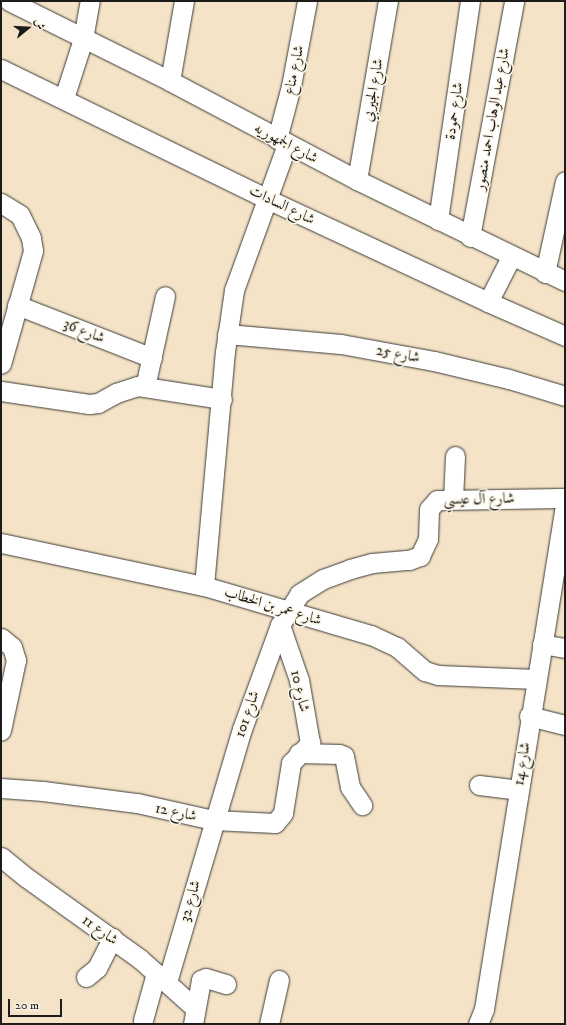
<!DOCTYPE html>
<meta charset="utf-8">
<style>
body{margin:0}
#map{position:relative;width:566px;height:1025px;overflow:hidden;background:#f4e3c7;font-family:"IM FELL DW Pica",Amiri,serif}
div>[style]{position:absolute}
.roads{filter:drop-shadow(0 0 1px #3c3a36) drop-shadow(0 0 1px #3c3a36)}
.minor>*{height:19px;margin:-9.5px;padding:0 9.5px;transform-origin:9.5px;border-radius:9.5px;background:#fff}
span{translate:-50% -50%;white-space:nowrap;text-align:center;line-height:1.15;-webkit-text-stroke:3px #fcf5e5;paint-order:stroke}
.street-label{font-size:15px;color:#1c1c1c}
.frame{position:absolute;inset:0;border:2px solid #1c1c1c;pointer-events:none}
.north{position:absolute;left:8px;top:8px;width:40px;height:40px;-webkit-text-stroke:3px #fcf5e5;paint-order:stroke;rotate:72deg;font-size:11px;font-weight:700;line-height:16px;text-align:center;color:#1c1c1c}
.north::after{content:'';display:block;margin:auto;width:14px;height:18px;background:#1c1c1c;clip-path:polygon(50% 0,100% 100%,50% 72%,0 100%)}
.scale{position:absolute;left:8px;top:999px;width:54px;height:18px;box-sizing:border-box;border:2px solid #1c1c1c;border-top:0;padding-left:5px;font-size:12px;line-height:14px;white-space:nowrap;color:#1c1c1c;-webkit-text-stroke:3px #fcf5e5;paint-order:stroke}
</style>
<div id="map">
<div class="roads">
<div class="minor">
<i style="left:9px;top:1px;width:180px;rotate:26.4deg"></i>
<i style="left:170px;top:81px;width:212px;rotate:27.9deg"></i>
<i style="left:357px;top:180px;width:231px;rotate:25.9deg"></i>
<i style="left:1px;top:69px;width:294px;rotate:26deg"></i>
<i style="left:265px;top:198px;width:246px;rotate:25deg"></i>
<i style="left:488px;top:302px;width:84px;rotate:23.8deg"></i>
<i style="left:170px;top:81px;width:81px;rotate:-80.1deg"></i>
<i style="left:64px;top:98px;width:62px;rotate:-72.1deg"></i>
<i style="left:83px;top:39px;width:39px;rotate:-80deg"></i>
<i style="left:277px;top:139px;width:55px;rotate:-75.2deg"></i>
<i style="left:291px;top:86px;width:86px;rotate:-79.3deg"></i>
<i style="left:357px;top:180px;width:182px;rotate:-80.2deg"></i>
<i style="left:1px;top:203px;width:22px;rotate:32deg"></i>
<i style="left:20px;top:215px;width:25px;rotate:64deg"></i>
<i style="left:31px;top:238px;width:13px;rotate:81deg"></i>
<i style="left:33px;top:251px;width:117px;rotate:105.8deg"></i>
<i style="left:438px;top:220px;width:221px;rotate:-81.7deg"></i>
<i style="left:470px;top:237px;width:240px;rotate:-79.4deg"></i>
<i style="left:545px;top:273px;width:94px;rotate:-77.7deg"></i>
<i style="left:488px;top:302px;width:51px;rotate:-62.9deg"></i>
<i style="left:17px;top:305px;width:145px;rotate:21.4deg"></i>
<i style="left:227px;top:334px;width:114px;rotate:5deg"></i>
<i style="left:341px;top:344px;width:95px;rotate:10.4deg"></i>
<i style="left:434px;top:361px;width:77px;rotate:13.5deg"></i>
<i style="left:509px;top:379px;width:59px;rotate:16.9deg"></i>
<i style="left:145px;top:387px;width:93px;rotate:-77.6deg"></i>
<i style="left:1px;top:391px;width:89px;rotate:8.4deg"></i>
<i style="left:89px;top:404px;width:9px;rotate:-6deg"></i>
<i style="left:98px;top:403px;width:21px;rotate:-29deg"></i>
<i style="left:116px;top:393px;width:23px;rotate:-18deg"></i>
<i style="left:138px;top:386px;width:85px;rotate:8.8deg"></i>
<i style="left:453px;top:499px;width:43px;rotate:-87.3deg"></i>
<i style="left:1px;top:543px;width:208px;rotate:12deg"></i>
<i style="left:204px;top:586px;width:174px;rotate:16.4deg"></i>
<i style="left:371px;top:635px;width:29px;rotate:25deg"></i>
<i style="left:397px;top:647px;width:37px;rotate:41deg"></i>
<i style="left:425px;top:671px;width:14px;rotate:17deg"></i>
<i style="left:438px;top:675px;width:98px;rotate:2.3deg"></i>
<i style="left:204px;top:586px;width:235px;rotate:-84.9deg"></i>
<i style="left:225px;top:352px;width:63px;rotate:-81.7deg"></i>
<i style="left:234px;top:290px;width:155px;rotate:-70deg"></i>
<i style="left:1px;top:638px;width:14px;rotate:39deg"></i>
<i style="left:12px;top:647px;width:14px;rotate:73deg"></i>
<i style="left:16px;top:660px;width:72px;rotate:102.1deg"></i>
<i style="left:542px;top:644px;width:23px;rotate:10deg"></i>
<i style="left:529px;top:716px;width:37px;rotate:14deg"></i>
<i style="left:299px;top:753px;width:40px;rotate:1.4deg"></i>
<i style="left:339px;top:754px;width:5px;rotate:22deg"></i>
<i style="left:344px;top:756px;width:32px;rotate:79deg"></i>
<i style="left:350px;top:787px;width:22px;rotate:56deg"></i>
<i style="left:479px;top:785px;width:39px;rotate:7deg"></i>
<i style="left:1px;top:788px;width:42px;rotate:4.1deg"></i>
<i style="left:43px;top:791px;width:95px;rotate:7.3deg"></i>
<i style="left:137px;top:803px;width:78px;rotate:12.6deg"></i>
<i style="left:213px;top:820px;width:62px;rotate:2.8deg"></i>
<i style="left:275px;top:823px;width:13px;rotate:-51deg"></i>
<i style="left:283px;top:813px;width:51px;rotate:-80.9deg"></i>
<i style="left:291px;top:763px;width:28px;rotate:-46deg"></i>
<i style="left:310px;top:743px;width:64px;rotate:-99.9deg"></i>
<i style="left:299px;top:680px;width:58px;rotate:-109.1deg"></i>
<i style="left:1px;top:857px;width:33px;rotate:39deg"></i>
<i style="left:27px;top:878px;width:139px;rotate:35.6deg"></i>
<i style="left:140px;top:959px;width:74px;rotate:41.7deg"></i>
<i style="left:86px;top:977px;width:14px;rotate:-39deg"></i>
<i style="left:97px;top:968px;width:34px;rotate:-63deg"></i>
<i style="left:167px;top:982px;width:264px;rotate:-73.5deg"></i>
<i style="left:242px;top:729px;width:111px;rotate:-69.9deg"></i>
<i style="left:280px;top:625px;width:36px;rotate:-58deg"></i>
<i style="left:299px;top:594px;width:28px;rotate:-32deg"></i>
<i style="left:323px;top:579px;width:29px;rotate:-20deg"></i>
<i style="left:350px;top:569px;width:23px;rotate:-15deg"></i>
<i style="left:372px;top:563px;width:37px;rotate:-5deg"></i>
<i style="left:409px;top:560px;width:12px;rotate:-20deg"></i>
<i style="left:420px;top:556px;width:19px;rotate:-65deg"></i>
<i style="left:428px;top:539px;width:30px;rotate:-88deg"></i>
<i style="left:429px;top:509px;width:12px;rotate:-48deg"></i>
<i style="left:437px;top:500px;width:128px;rotate:-0.9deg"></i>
<i style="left:143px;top:1020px;width:49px;rotate:-74.5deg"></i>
<i style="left:193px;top:1024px;width:45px;rotate:-79.7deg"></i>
<i style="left:201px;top:980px;width:5px;rotate:-22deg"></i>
<i style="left:206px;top:978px;width:21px;rotate:17deg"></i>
<i style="left:269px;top:1024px;width:45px;rotate:-77.2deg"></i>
<i style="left:478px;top:1024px;width:16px;rotate:-68deg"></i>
<i style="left:484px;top:1009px;width:510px;rotate:-80.87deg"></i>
</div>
</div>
<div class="street-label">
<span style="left:294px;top:70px;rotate:-78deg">شارع مناع</span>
<span style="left:373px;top:90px;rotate:-80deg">شارع الجيربي</span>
<span style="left:454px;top:111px;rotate:-82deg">شارع حمودة</span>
<span style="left:492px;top:119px;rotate:-80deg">شارع عبد الوهاب احمد منصور</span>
<span style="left:286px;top:143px;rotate:28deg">شارع الجمهوريه</span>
<span style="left:282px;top:205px;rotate:26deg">شارع السادات</span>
<span style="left:84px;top:331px;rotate:21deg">شارع 36</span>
<span style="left:398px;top:354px;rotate:10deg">شارع 25</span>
<span style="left:479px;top:499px;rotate:-1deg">شارع آل عيسي</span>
<span style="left:273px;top:606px;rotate:17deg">شارع عمر بن الخطاب</span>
<span style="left:300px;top:691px;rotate:77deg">شارع 10</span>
<span style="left:247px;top:714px;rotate:-71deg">شارع 101</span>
<span style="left:522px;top:764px;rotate:-81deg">شارع 14</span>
<span style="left:176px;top:812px;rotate:12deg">شارع 12</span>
<span style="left:190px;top:901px;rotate:-74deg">شارع 32</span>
<span style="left:100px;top:930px;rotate:36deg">شارع 11</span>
</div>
<div class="frame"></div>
<div class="north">ش</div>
<div class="scale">20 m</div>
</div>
